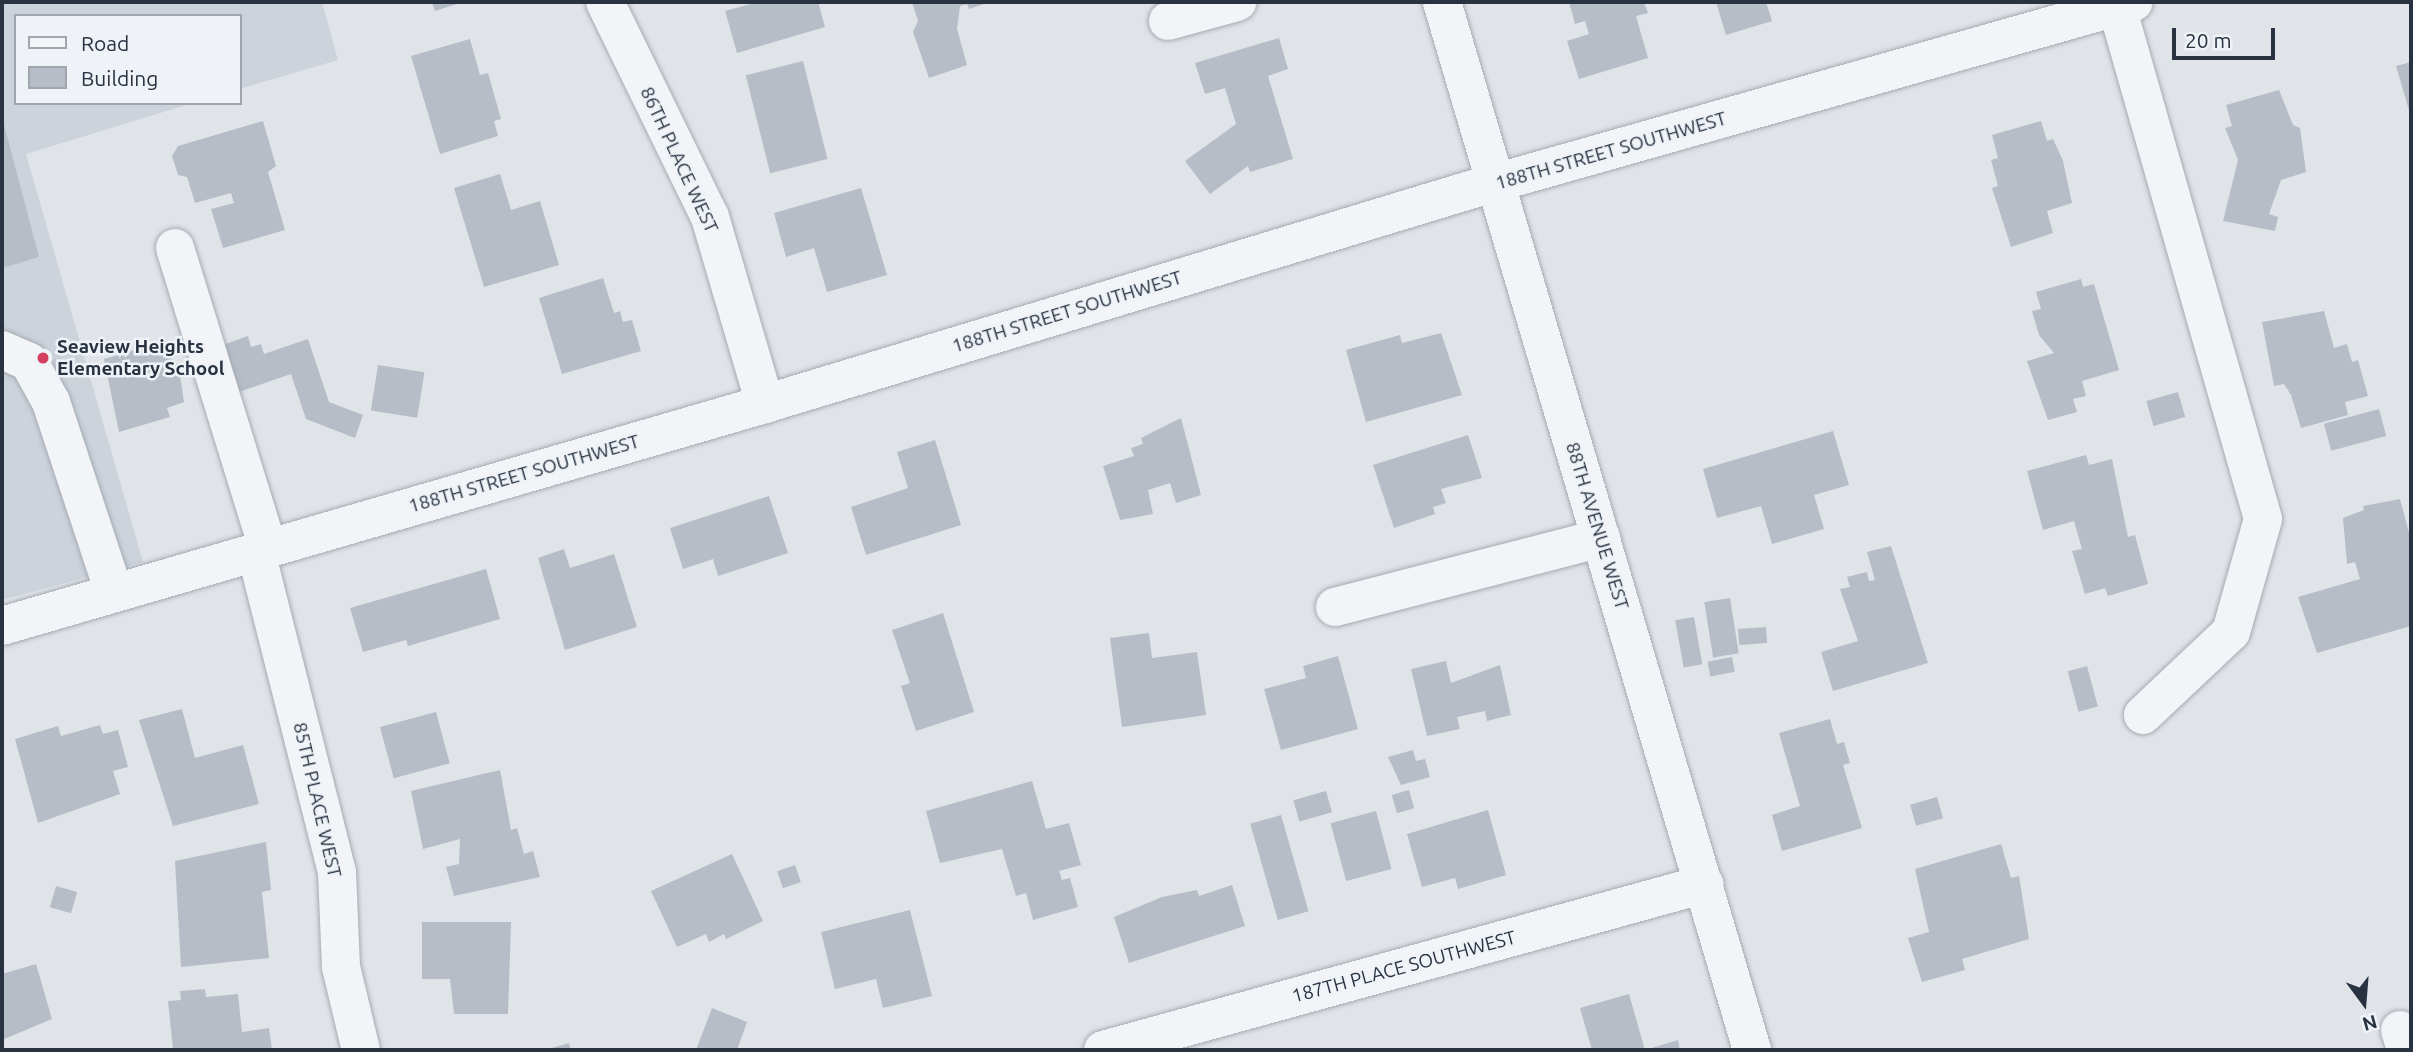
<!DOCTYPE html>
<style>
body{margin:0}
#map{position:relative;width:2413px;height:1052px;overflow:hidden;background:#e0e4e9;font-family:Ubuntu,sans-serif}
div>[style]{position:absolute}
.built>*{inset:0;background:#cdd3db}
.building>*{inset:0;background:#b6bdc6;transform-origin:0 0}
.roads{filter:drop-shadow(0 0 2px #a5abb3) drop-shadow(0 0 2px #a5abb3)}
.minor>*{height:38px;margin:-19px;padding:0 19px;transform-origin:19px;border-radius:19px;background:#f2f4f7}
.dots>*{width:19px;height:19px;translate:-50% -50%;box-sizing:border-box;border:4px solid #eff3f7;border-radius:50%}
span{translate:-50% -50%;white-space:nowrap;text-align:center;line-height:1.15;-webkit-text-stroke:5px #eff3f7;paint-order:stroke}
.street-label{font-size:19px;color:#283241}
.poi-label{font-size:19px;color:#283241;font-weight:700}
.left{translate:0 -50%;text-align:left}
.frame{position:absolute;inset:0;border:4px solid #283241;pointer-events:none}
.legend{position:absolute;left:14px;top:14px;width:228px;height:91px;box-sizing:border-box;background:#eff3f7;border:2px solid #9fa6ae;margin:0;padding:9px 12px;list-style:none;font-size:21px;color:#283241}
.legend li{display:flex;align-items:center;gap:14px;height:35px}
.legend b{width:35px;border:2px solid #9fa6ae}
.north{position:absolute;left:2329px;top:968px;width:70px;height:70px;-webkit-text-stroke:5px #eff3f7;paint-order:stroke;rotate:164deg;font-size:19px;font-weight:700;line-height:28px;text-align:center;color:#283241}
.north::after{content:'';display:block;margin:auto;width:24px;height:32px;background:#283241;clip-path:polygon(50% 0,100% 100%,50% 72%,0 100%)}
.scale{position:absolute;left:2172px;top:28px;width:103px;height:32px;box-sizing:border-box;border:4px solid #283241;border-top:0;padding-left:9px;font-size:21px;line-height:24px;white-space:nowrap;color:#283241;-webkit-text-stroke:5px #eff3f7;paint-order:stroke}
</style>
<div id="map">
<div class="built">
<i style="clip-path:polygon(2px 2px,322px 2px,338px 60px,240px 89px,240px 16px,16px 16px,16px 103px,193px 103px,26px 154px,143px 562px,2px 600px)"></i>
</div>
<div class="building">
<i style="clip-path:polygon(432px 2px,463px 2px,435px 11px)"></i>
<i style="clip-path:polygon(758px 2px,818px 2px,825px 27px,737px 53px,725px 11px)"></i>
<i style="clip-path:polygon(912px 2px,990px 2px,969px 9px,967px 4px,960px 6px,957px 29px,967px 65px,929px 78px,913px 32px,918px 21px)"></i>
<i style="clip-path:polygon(1569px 2px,1644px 2px,1648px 13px,1636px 16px,1648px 58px,1579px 79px,1567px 41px,1589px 34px,1585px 21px,1575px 24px)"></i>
<i style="clip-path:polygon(1716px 2px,1766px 2px,1772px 21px,1726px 35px)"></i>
<i style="clip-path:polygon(1279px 38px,1288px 69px,1268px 76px,1293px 159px,1250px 172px,1248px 166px,1210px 194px,1185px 161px,1236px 124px,1225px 88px,1205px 94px,1195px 63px)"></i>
<i style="clip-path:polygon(470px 39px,480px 75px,488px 73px,501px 119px,494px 121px,498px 136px,440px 154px,411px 56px)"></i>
<i style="left:803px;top:61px;width:101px;height:59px;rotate:76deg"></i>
<i style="clip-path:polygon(2411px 62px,2411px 117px,2396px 66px)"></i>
<i style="clip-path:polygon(2279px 90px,2293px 125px,2300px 128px,2306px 172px,2281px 180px,2269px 214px,2278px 217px,2275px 231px,2223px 221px,2238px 160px,2225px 128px,2232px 126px,2226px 105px)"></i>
<i style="clip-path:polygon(2px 117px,39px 257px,2px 268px)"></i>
<i style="clip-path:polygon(263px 121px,276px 166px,268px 172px,285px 230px,223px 248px,211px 209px,234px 203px,231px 193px,195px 203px,187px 177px,178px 175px,172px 156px,178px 146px)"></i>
<i style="clip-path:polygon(2041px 121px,2047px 141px,2053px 139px,2063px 161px,2072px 203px,2047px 211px,2053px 233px,2011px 247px,1992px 188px,1998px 186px,1991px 160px,1998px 158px,1992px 135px)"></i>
<i style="clip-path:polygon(500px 174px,511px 210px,540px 201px,559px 265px,484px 287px,454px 188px)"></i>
<i style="clip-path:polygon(861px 188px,887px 275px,827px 292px,814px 248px,786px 257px,774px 213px)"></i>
<i style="clip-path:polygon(603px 278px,614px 313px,620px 311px,623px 322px,632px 320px,641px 351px,562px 374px,539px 298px)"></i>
<i style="clip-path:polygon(2081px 279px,2083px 287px,2094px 284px,2119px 370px,2082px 381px,2086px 396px,2073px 399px,2077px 412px,2048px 420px,2027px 361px,2054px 353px,2039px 335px,2032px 311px,2041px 309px,2036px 292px)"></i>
<i style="clip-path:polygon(2324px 311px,2334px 348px,2347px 344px,2352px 362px,2358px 360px,2368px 396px,2345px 402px,2348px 415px,2301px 428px,2291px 395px,2284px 384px,2274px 386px,2262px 322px)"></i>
<i style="clip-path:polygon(1441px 333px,1462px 395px,1366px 422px,1346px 350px,1400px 335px,1402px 343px)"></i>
<i style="clip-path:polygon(248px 336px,251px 347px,261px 344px,264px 354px,308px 339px,329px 402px,363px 415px,355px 438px,306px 419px,291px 374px,239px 392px,223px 345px)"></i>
<i style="clip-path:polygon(166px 341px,173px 364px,178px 363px,184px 402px,167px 408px,170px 417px,119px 432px,104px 359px)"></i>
<i style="left:378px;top:365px;width:47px;height:46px;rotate:9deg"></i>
<i style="left:2178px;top:392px;width:26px;height:33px;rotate:74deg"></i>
<i style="left:2379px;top:409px;width:28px;height:57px;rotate:75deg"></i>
<i style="clip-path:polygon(1181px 418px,1201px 495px,1176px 503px,1170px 483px,1148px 490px,1153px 514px,1120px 520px,1103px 466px,1134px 456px,1131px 448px,1143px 444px,1141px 438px)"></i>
<i style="clip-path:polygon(1833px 431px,1849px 485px,1814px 495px,1824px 529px,1772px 544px,1761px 506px,1717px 518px,1703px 469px)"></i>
<i style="clip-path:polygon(1468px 435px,1482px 478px,1441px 489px,1446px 503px,1433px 507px,1435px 514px,1394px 528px,1373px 465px)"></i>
<i style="clip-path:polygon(935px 440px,961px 525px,866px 555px,851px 507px,908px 488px,897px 452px)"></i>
<i style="clip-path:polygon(2086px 455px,2089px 465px,2112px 459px,2128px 537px,2135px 535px,2148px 584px,2108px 596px,2105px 588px,2085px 594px,2072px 551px,2082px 549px,2074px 521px,2043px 530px,2027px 471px)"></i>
<i style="clip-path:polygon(769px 496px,788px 553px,718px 576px,713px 559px,683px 569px,670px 528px)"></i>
<i style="clip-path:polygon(2400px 499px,2411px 540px,2411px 626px,2317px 653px,2298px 597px,2360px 579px,2355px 562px,2347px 564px,2343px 518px,2364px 510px,2363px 506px)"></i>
<i style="clip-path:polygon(1891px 546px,1928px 663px,1833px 691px,1821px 652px,1858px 641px,1840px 589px,1850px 587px,1847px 577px,1867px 572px,1869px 581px,1875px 580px,1867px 552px)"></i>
<i style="clip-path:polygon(564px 549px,570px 568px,614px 554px,637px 627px,565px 650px,538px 558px)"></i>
<i style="clip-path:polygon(486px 569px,500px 619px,408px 646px,406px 640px,363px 652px,350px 608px)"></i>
<i style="left:1730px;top:598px;width:56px;height:26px;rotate:81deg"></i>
<i style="clip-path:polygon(943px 613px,974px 712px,916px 731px,901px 686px,910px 683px,892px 630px)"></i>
<i style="left:1694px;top:617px;width:48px;height:19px;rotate:80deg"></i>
<i style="left:1766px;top:627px;width:16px;height:28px;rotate:86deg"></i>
<i style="clip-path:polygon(1149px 633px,1152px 658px,1197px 652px,1206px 715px,1122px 727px,1110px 638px)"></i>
<i style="clip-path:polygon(1338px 656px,1358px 729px,1281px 750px,1264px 689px,1306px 678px,1303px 666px)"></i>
<i style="left:1732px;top:657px;width:15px;height:25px;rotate:79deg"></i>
<i style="clip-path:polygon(1446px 661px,1451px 683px,1500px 665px,1511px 715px,1487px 721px,1485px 711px,1457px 717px,1460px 729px,1427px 736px,1411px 669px)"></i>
<i style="left:2087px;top:666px;width:42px;height:20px;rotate:75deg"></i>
<i style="clip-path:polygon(182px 709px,195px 758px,243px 745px,259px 804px,173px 826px,139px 720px)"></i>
<i style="left:436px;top:712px;width:53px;height:58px;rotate:75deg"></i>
<i style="clip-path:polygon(1830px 719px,1837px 744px,1844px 742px,1850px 763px,1843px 765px,1862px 828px,1782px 851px,1772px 815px,1800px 806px,1779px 733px)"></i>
<i style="clip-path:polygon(100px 725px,103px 734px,118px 730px,128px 767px,113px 771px,120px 794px,38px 823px,15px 739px,58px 726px,61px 736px)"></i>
<i style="clip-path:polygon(1413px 750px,1416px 761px,1425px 759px,1430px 777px,1401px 785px,1388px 757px)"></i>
<i style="clip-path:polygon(500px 770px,511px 830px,517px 828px,524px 854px,533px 851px,540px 877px,454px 896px,446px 867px,459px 864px,460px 839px,423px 849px,411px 791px)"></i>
<i style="clip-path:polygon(1032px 781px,1046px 829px,1069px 823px,1081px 865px,1059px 871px,1062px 880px,1070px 878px,1078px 907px,1033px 920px,1026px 893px,1016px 896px,1002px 849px,940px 863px,926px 811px)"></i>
<i style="left:1409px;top:790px;width:19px;height:18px;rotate:74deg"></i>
<i style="left:1326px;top:791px;width:22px;height:34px;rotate:74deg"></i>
<i style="left:1937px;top:797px;width:22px;height:28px;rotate:74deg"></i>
<i style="clip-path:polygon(1488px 810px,1506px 875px,1458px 889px,1455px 878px,1422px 887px,1407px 834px)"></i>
<i style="left:1376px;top:811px;width:60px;height:47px;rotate:75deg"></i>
<i style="left:1281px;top:815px;width:100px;height:32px;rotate:74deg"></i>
<i style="clip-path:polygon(266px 842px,271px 890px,262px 892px,269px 958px,181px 967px,175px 861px)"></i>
<i style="clip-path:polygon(2001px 844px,2011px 878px,2019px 876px,2029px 939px,1962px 959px,1965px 970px,1922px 982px,1908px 938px,1929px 932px,1915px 869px)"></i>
<i style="clip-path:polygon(732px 854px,763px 921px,726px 939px,724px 934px,709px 942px,706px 934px,677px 947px,651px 891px)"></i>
<i style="left:795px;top:865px;width:18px;height:19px;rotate:71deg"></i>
<i style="clip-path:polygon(1232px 885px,1245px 926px,1129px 963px,1114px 917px,1162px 897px,1197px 890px,1199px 896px)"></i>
<i style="left:56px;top:886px;width:22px;height:22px;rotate:16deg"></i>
<i style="clip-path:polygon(910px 910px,932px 996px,883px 1008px,876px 979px,835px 989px,821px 932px)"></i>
<i style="clip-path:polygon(422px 922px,511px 922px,508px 1014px,454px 1014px,450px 979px,422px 979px)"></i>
<i style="clip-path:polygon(36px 964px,52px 1019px,2px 1040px,2px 974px)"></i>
<i style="clip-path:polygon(205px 989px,206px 997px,238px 994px,242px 1032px,269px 1028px,272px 1050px,173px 1049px,168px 1001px,181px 1000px,180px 991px)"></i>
<i style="clip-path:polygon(1629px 994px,1645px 1050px,1678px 1040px,1680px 1050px,1592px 1050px,1580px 1008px)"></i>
<i style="clip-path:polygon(712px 1008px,747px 1022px,737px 1050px,696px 1050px)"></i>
<i style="clip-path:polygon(569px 1043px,571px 1050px,545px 1050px)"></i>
</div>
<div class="roads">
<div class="minor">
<i style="left:605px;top:2px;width:239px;rotate:64deg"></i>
<i style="left:710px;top:217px;width:195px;rotate:73.6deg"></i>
<i style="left:1442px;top:2px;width:1093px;rotate:73.52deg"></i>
<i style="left:2117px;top:7px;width:532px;rotate:74.08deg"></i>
<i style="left:2263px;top:519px;width:117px;rotate:105.8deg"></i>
<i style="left:2231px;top:632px;width:121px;rotate:136.7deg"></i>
<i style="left:1168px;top:21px;width:72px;rotate:-15.4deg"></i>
<i style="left:175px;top:248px;width:315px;rotate:72.8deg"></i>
<i style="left:2px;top:350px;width:30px;rotate:24deg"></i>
<i style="left:29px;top:362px;width:46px;rotate:61.2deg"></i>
<i style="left:51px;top:402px;width:201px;rotate:71.7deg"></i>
<i style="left:256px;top:552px;width:330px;rotate:75.8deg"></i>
<i style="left:337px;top:872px;width:95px;rotate:87.6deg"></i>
<i style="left:341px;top:967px;width:85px;rotate:76.5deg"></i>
<i style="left:1335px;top:607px;width:275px;rotate:-14.5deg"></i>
<i style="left:2px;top:626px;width:795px;rotate:-16.22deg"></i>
<i style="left:765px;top:404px;width:729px;rotate:-16.89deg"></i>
<i style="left:1463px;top:192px;width:697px;rotate:-15.81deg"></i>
<i style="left:2400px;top:1030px;width:21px;rotate:73deg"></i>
<i style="left:1103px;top:1050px;width:624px;rotate:-15.42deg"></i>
</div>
</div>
<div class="dots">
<i style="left:43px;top:358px;background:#d3405e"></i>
</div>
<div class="street-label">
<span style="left:1611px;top:151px;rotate:-16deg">188TH STREET SOUTHWEST</span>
<span style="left:679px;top:160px;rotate:65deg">86TH PLACE WEST</span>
<span style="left:1067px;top:312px;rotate:-17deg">188TH STREET SOUTHWEST</span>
<span style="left:524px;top:474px;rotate:-16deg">188TH STREET SOUTHWEST</span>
<span style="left:1597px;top:526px;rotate:73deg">88TH AVENUE WEST</span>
<span style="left:317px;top:800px;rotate:77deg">85TH PLACE WEST</span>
<span style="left:1404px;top:967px;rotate:-15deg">187TH PLACE SOUTHWEST</span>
</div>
<div class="poi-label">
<span class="left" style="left:57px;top:358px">Seaview Heights<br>Elementary School</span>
</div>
<div class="frame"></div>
<ul class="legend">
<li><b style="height:9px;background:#f2f4f7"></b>Road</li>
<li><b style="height:19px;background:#b6bdc6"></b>Building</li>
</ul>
<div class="north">N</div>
<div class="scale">20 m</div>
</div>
